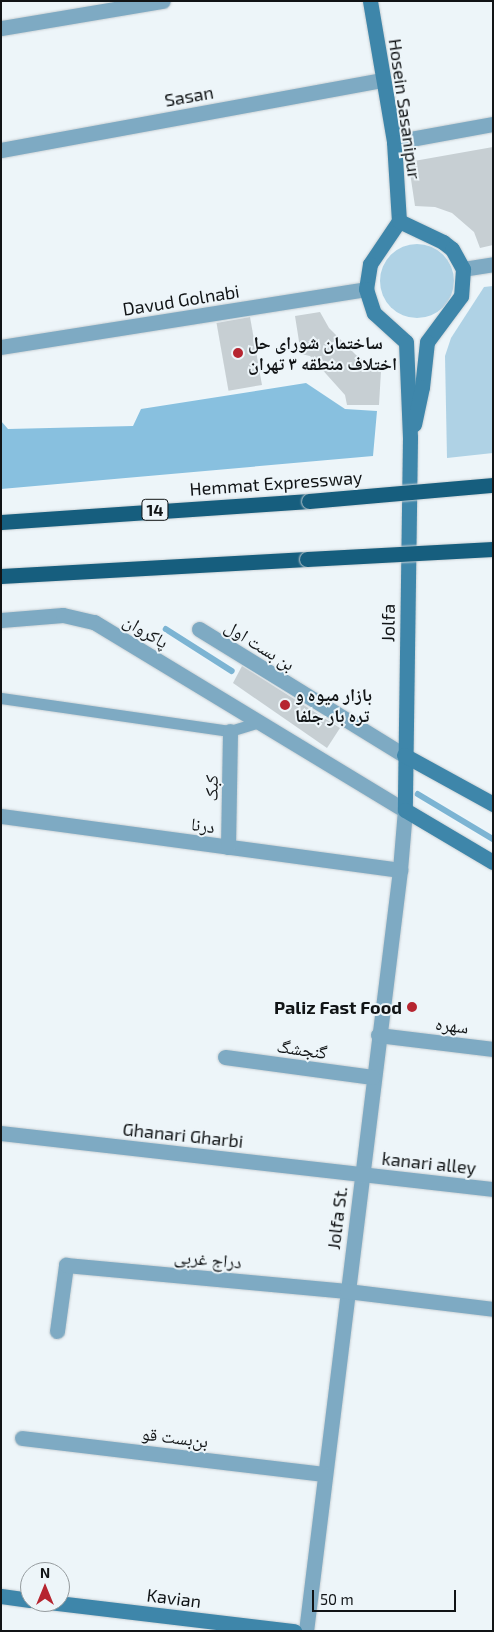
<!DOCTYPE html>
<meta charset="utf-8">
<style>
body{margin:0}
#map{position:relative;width:494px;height:1632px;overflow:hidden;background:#edf5f9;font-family:"Exo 2","Noto Naskh Arabic",sans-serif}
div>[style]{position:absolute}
.green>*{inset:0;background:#afd2e5}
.round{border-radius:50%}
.forest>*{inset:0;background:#88c0df}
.stream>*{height:5.5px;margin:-2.75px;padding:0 2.75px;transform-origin:2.75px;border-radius:2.75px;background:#7cb4d3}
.building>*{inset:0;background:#c7cfd3;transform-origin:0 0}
.roads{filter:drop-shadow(0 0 1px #cad1d5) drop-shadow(0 0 1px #cad1d5)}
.service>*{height:11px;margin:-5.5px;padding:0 5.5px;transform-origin:5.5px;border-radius:5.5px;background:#7eaac3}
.minor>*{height:15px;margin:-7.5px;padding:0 7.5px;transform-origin:7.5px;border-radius:7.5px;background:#7eaac3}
.secondary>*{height:15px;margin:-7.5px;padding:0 7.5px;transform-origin:7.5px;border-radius:7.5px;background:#3e86aa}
.trunk>*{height:15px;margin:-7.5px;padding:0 7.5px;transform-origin:7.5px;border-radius:7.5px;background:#165e7e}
.bridges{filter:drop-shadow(0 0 1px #cad1d5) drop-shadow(0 0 1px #cad1d5)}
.trunk-bridge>*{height:15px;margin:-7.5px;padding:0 7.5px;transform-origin:7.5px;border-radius:7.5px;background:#165e7e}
.dots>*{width:14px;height:14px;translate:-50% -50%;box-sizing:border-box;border:2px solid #edf5f9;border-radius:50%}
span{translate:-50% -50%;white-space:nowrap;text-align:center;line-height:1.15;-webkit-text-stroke:4px #edf5f9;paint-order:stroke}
.shield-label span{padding:1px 4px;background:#edf5f9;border:1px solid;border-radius:4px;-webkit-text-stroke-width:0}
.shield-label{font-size:16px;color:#111416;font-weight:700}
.street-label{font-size:18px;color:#111416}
.poi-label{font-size:18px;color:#111416;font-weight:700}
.left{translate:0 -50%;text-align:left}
.right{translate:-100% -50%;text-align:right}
.frame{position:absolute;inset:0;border:2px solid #111416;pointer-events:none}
.north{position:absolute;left:20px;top:1562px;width:50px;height:50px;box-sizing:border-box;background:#edf5f9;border:1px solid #959b9e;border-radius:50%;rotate:0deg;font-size:14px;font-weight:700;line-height:20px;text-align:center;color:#111416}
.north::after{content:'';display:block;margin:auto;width:18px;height:22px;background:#b62530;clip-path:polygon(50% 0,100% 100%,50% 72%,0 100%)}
.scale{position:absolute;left:312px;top:1590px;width:144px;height:22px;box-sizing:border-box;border:2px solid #111416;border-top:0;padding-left:6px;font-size:15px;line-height:18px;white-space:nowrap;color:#111416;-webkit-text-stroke:4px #edf5f9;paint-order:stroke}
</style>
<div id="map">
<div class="green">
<i class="round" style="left:380px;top:244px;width:74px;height:74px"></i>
<i style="clip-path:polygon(493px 286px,493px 453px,447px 458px,445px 356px,451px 338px,484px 287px)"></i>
</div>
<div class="forest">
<i style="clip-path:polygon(306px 383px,345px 409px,377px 411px,373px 456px,1px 489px,1px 421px,8px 429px,133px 426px,141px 409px)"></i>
</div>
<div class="stream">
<i style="left:166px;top:629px;width:78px;rotate:32.5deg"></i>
<i style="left:418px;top:794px;width:87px;rotate:31deg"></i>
</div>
<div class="building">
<i style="clip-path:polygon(493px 147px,493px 245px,480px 248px,474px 232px,452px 213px,435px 207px,415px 206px,409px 166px,414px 161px)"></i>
<i style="clip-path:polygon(320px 312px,329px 328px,356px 355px,381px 371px,379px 405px,347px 405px,345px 395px,310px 356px,301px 354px,295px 316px)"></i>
<i style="left:250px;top:317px;width:69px;height:34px;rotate:80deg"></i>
<i style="clip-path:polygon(242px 666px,340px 728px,327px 748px,233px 683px)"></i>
</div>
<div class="roads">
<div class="service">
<i style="left:1px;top:698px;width:231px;rotate:8.2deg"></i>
<i style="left:230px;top:731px;width:30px;rotate:-17deg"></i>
</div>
<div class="minor">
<i style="left:1px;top:28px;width:164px;rotate:-9.5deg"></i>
<i style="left:394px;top:142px;width:101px;rotate:-10.3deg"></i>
<i style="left:1px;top:150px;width:388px;rotate:-10.4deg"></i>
<i style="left:463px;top:269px;width:30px;rotate:-9deg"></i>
<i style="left:1px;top:347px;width:370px;rotate:-9deg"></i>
<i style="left:1px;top:620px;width:62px;rotate:-4.6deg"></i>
<i style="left:63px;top:615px;width:32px;rotate:13deg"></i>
<i style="left:94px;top:622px;width:363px;rotate:31.2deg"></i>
<i style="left:405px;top:810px;width:60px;rotate:94.8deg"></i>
<i style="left:400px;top:870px;width:767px;rotate:97.04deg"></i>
<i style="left:199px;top:629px;width:241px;rotate:31.6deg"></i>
<i style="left:1px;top:816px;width:403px;rotate:7.7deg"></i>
<i style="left:228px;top:847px;width:116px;rotate:-89deg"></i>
<i style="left:378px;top:1035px;width:116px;rotate:6.9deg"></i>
<i style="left:225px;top:1057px;width:149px;rotate:7.7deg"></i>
<i style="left:1px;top:1133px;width:495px;rotate:6.5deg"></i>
<i style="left:57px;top:1331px;width:67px;rotate:-82.2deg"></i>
<i style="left:66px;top:1265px;width:282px;rotate:5.3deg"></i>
<i style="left:347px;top:1291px;width:147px;rotate:7deg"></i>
<i style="left:22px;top:1438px;width:305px;rotate:6.8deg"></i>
</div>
<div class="secondary">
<i style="left:370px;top:1px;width:143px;rotate:80.3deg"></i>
<i style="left:394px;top:142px;width:79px;rotate:86.4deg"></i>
<i style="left:399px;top:221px;width:52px;rotate:124deg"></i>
<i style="left:370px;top:264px;width:25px;rotate:99deg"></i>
<i style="left:366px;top:289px;width:25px;rotate:72deg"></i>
<i style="left:374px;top:313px;width:43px;rotate:42.2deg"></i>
<i style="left:406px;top:342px;width:96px;rotate:87.6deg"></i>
<i style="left:410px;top:438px;width:372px;rotate:90.8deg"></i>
<i style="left:405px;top:810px;width:102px;rotate:30.6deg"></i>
<i style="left:399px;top:221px;width:49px;rotate:25.5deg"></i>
<i style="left:443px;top:242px;width:11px;rotate:38deg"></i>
<i style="left:452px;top:249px;width:23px;rotate:61deg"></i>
<i style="left:463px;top:269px;width:27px;rotate:94deg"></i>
<i style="left:461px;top:296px;width:57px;rotate:126.5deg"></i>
<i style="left:427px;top:342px;width:45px;rotate:96.3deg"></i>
<i style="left:422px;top:387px;width:38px;rotate:102deg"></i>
<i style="left:404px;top:755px;width:102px;rotate:28.8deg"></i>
<i style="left:1px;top:1596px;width:29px;rotate:8deg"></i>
<i style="left:49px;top:1602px;width:247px;rotate:6.8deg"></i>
</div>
<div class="trunk">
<i style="left:1px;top:522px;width:309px;rotate:-3.9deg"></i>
<i style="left:1px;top:576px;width:306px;rotate:-3.2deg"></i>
</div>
</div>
<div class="bridges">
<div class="trunk-bridge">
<i style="left:309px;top:501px;width:185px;rotate:-5deg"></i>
<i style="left:307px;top:559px;width:186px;rotate:-3.1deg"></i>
</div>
</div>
<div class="dots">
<i style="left:238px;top:353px;background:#b62530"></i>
<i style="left:285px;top:705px;background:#b62530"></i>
<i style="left:412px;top:1007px;background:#b62530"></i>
</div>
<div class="shield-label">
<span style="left:155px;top:510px">14</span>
</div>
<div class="street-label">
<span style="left:189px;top:96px;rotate:-10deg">Sasan</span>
<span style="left:405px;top:109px;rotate:82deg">Hosein Sasanipur</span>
<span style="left:181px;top:300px;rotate:-9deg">Davud Golnabi</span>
<span style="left:276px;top:483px;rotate:-4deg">Hemmat Expressway</span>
<span style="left:388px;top:623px;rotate:-89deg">Jolfa</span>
<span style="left:146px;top:631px;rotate:31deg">پاکروان</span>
<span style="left:260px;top:645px;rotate:32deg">بن بست اول</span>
<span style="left:211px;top:788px;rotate:-89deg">کبک</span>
<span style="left:203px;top:825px;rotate:8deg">درنا</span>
<span style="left:452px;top:1025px;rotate:7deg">سهره</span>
<span style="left:302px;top:1049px;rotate:8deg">گنجشگ</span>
<span style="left:183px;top:1135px;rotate:6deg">Ghanari Gharbi</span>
<span style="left:429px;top:1163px;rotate:6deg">kanari alley</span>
<span style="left:337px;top:1218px;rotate:-83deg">Jolfa St.</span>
<span style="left:208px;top:1259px;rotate:5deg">دراج غربی</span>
<span style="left:175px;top:1437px;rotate:7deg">بن‌بست قو</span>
<span style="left:174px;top:1598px;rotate:7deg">Kavian</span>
</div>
<div class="poi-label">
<span class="left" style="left:248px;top:353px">ساختمان شورای حل<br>اختلاف منطقه ۳ تهران</span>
<span class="left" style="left:295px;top:705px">بازار میوه و<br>تره بار جلفا</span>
<span class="right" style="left:402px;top:1007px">Paliz Fast Food</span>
</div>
<div class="frame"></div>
<div class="north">N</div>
<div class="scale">50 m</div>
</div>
